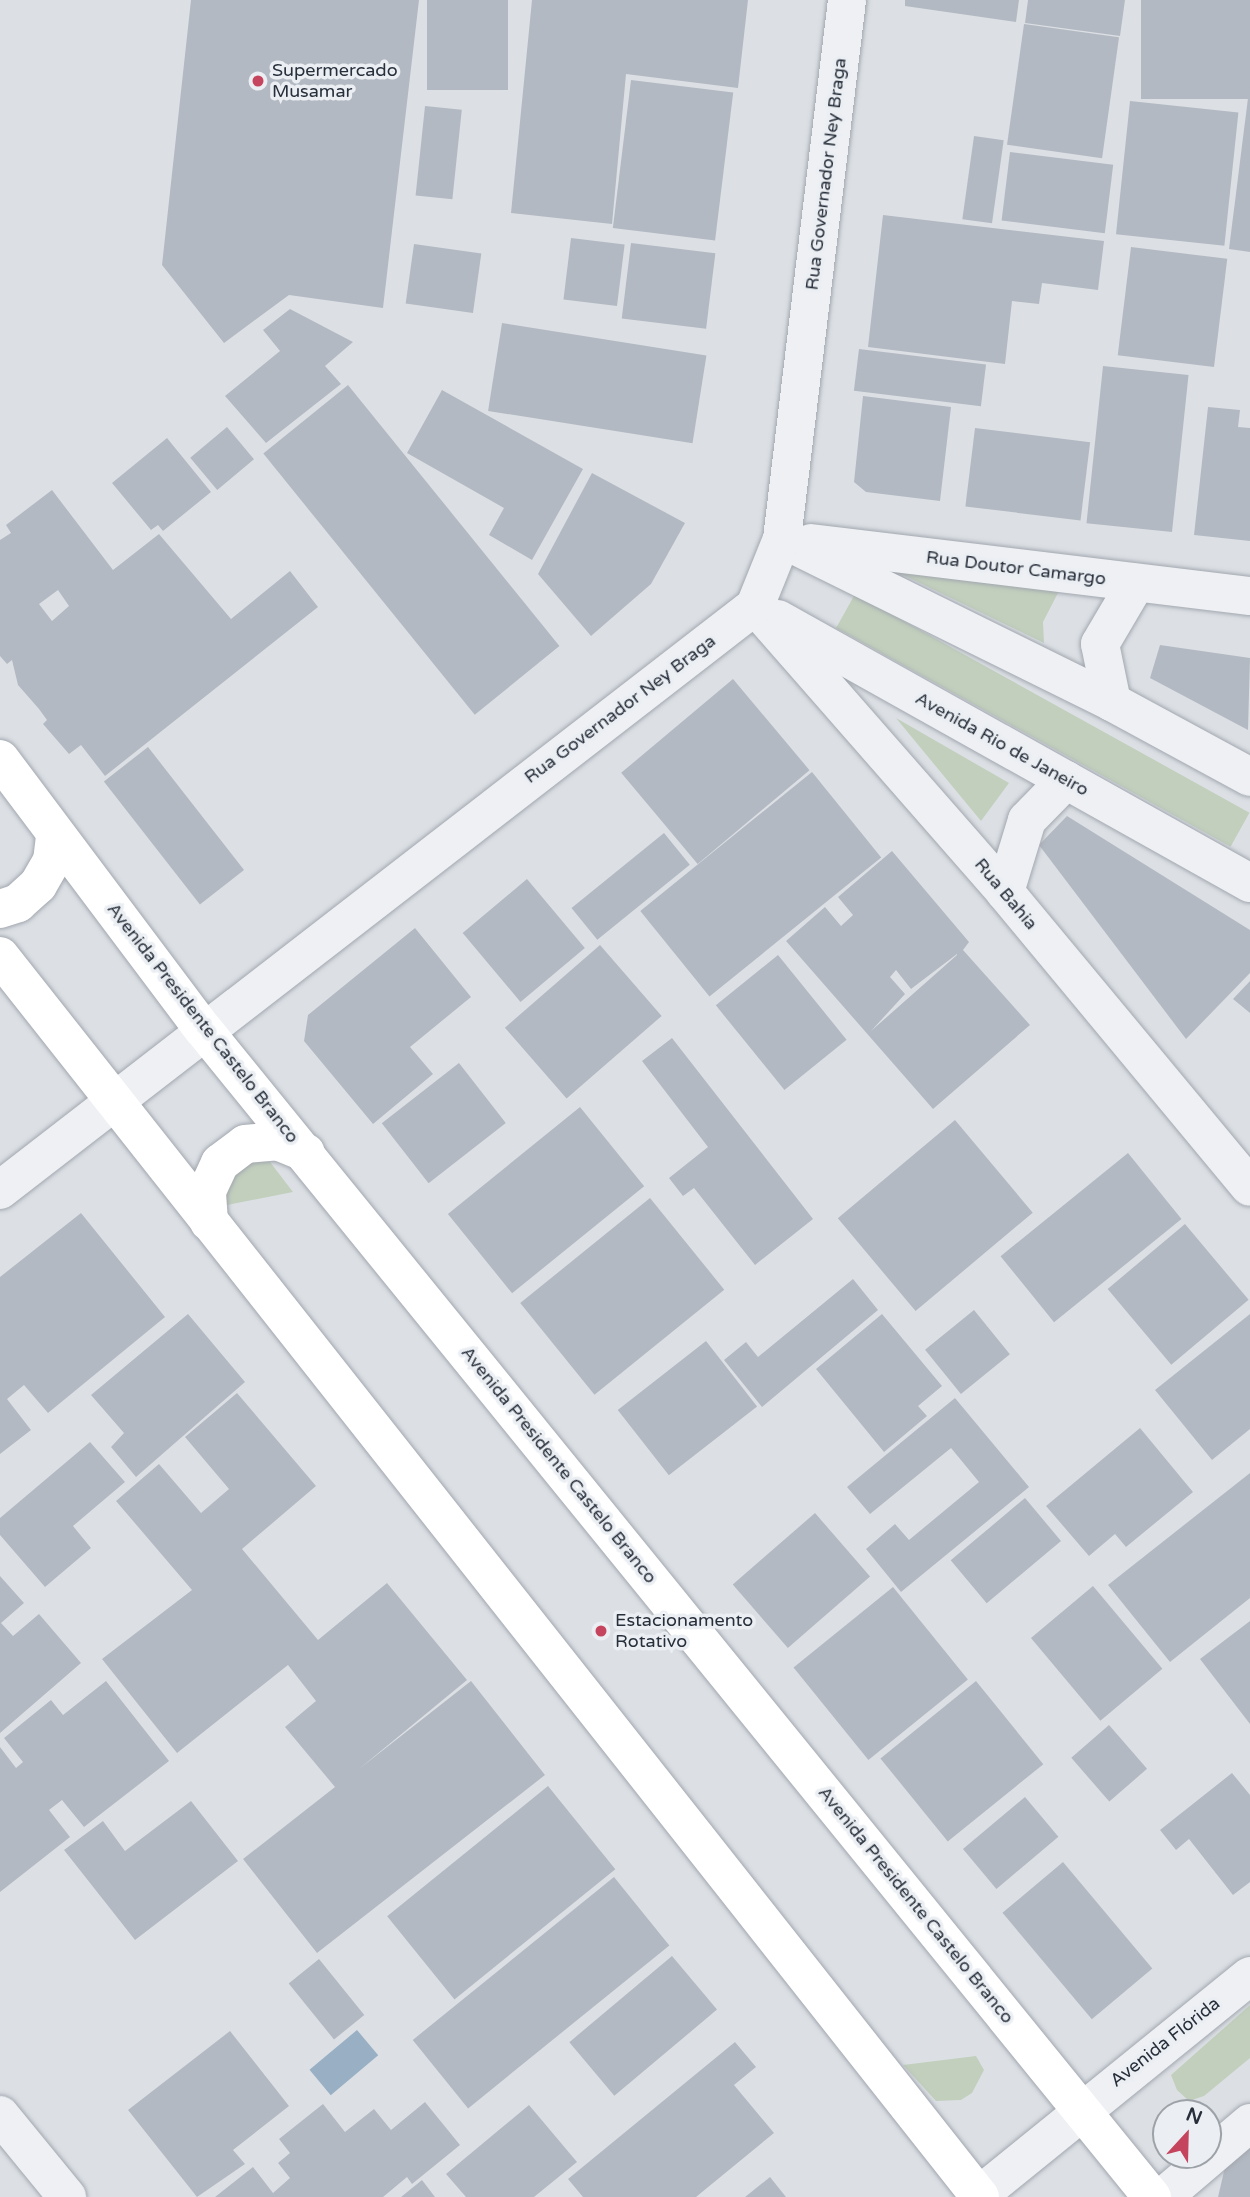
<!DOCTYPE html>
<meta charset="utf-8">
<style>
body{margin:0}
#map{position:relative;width:1250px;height:2197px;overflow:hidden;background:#dce0e5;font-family:"Varela Round",sans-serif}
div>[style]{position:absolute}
.green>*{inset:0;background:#c2cfbd;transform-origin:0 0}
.water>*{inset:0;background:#98afc4;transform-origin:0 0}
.building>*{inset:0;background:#b3b9c2;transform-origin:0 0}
.roads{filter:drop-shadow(0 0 2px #a2a7af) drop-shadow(0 0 2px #a2a7af)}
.minor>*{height:38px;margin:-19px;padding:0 19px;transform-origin:19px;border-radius:19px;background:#eef0f4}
.major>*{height:38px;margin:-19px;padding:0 19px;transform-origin:19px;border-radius:19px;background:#fff}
.dots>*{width:19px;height:19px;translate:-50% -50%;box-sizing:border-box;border:4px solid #ebeff3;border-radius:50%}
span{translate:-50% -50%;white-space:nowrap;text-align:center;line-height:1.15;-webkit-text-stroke:7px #ebeff3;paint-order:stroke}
.poi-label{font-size:18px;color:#272f3b}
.left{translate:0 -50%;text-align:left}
.street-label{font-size:18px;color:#272f3b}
.north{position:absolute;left:1152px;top:2099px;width:70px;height:70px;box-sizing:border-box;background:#ebeff3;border:2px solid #9da2a9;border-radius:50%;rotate:22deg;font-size:19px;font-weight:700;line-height:28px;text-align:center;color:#272f3b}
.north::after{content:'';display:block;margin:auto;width:24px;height:32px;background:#c6455e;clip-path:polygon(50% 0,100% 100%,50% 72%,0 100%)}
</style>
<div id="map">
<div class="green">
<i style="clip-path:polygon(889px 568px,1059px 591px,1043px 622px,1044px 643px)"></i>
<i style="left:855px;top:594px;width:451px;height:39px;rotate:29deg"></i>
<i style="clip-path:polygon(896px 718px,1009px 783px,981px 821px)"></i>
<i style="clip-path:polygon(256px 1159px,270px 1162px,293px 1192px,227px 1205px,221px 1182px)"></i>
<i style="clip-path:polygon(1250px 2005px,1250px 2058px,1204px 2096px,1189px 2101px,1177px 2090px,1171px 2075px)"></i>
<i style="clip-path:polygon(976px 2056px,984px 2070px,972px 2093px,961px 2100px,936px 2101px,903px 2065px)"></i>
</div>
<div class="water">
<i style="left:357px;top:2030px;width:33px;height:62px;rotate:50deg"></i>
</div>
<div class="building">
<i style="clip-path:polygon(191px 0,419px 0,383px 308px,289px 295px,224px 343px,162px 265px)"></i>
<i style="left:427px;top:0;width:81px;height:90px"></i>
<i style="clip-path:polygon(532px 0,748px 0,738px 88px,626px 74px,612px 224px,511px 213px)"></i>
<i style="clip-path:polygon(905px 0,1019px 0,1016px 22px,905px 6px)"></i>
<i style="clip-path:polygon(1028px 0,1125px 0,1120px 36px,1025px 23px)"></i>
<i style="left:1141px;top:0;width:109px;height:99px"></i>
<i style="left:1024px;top:24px;width:96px;height:122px;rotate:8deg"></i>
<i style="left:631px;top:80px;width:103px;height:149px;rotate:7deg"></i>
<i style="clip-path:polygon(1250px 82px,1250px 252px,1229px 249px)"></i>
<i style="left:1130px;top:101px;width:109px;height:134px;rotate:6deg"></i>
<i style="left:425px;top:106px;width:37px;height:90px;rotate:6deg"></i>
<i style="left:974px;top:136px;width:30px;height:84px;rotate:8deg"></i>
<i style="left:1010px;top:152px;width:104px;height:69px;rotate:7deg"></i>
<i style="clip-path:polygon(883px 215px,1104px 241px,1098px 290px,1042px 283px,1039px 304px,1012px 301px,1005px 364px,868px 347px)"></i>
<i style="left:571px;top:238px;width:54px;height:62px;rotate:7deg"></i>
<i style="left:631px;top:243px;width:85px;height:76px;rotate:7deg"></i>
<i style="left:414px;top:244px;width:68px;height:60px;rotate:8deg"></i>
<i style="left:1131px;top:247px;width:97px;height:109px;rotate:7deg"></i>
<i style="clip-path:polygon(290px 309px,353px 342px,325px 366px,341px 384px,266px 443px,225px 396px,280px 351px,263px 330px)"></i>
<i style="left:502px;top:323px;width:207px;height:89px;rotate:9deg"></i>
<i style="left:859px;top:349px;width:128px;height:42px;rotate:7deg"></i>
<i style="left:1103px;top:366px;width:86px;height:158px;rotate:6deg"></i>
<i style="left:348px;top:385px;width:336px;height:109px;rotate:51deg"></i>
<i style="clip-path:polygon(442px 390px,583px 469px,532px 560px,489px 535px,504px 508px,407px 453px)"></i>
<i style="clip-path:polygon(863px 396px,951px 407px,940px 501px,866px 492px,854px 482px)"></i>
<i style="clip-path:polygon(1208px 407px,1240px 410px,1238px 427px,1250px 428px,1250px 541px,1194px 535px)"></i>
<i style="left:227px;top:427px;width:42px;height:48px;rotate:50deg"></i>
<i style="left:975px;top:428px;width:116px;height:79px;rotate:7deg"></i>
<i style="clip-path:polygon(167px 438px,211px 492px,163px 531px,158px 525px,151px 530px,112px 483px)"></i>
<i style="clip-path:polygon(592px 473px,685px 523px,651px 584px,591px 636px,538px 574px)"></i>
<i style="clip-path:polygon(evenodd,52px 490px,113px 570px,159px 534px,231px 619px,290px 571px,318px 607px,105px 776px,81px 745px,69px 754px,43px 724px,47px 720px,39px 709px,18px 685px,12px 660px,7px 664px,0 656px,0 540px,11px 533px,6px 525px,52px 490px,58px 590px,69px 606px,52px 621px,39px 604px,58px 590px)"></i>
<i style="clip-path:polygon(1160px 645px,1250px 658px,1248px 730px,1150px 678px)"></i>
<i style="left:733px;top:679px;width:119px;height:146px;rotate:50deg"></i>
<i style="left:148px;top:747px;width:156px;height:56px;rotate:52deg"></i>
<i style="left:812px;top:772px;width:110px;height:221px;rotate:51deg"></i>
<i style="clip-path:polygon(1067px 816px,1250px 930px,1250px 973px,1186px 1039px,1039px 845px)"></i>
<i style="left:664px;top:833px;width:41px;height:119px;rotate:51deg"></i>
<i style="clip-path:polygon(evenodd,892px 851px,969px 942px,963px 950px,1030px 1025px,933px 1109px,786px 941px,825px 907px,841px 926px,853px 915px,838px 897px,892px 851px,957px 954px,957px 955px,871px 1031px,905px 994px,890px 977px,896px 970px,911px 989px,957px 954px)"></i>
<i style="left:527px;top:879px;width:90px;height:84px;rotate:50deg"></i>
<i style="clip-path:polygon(415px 928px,471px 997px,410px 1047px,433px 1074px,373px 1124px,304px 1041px,308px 1015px)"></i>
<i style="left:600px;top:945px;width:94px;height:126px;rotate:49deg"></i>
<i style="left:778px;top:955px;width:109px;height:80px;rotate:51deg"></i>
<i style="clip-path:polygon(1250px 981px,1250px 1013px,1233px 999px)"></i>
<i style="clip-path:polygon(672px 1038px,813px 1219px,755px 1265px,694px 1188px,683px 1196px,669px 1178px,708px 1147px,642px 1061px)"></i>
<i style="left:459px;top:1063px;width:76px;height:98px;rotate:52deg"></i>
<i style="left:580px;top:1107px;width:102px;height:170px;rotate:51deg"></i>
<i style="left:955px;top:1120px;width:121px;height:153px;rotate:50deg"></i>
<i style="left:1128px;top:1153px;width:85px;height:164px;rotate:51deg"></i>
<i style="left:650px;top:1198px;width:118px;height:167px;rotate:51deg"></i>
<i style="clip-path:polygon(81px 1213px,165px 1317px,48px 1413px,24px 1385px,7px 1399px,31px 1430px,0 1454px,0 1277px)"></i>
<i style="left:1185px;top:1224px;width:99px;height:101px;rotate:50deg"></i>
<i style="clip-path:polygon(853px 1279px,878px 1310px,762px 1407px,724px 1360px,746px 1342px,758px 1357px)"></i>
<i style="left:974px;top:1310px;width:57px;height:63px;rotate:51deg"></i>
<i style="clip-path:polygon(188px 1314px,245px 1382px,136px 1477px,111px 1447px,124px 1433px,91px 1395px)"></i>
<i style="clip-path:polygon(882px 1314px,942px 1386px,918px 1406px,927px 1416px,884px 1452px,816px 1369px)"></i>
<i style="clip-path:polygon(1250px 1314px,1250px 1429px,1212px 1460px,1155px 1390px)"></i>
<i style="left:706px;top:1341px;width:83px;height:112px;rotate:52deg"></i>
<i style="clip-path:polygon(237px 1393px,316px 1486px,242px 1549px,318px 1640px,387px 1583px,467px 1680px,359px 1769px,471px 1681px,545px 1775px,317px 1953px,243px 1859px,335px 1787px,285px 1727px,316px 1701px,288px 1665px,177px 1753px,102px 1659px,192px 1590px,116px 1501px,159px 1464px,201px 1513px,229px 1489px,185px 1437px)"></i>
<i style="clip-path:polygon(955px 1398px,1029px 1487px,901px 1592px,866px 1549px,895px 1524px,909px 1540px,979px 1482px,951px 1448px,870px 1514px,847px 1487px)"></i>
<i style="clip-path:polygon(1140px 1428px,1193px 1492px,1126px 1547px,1115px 1534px,1089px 1556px,1046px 1506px)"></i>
<i style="clip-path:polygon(90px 1442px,125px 1482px,73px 1526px,91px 1548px,45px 1587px,0 1535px,0 1518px)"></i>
<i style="clip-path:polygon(1250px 1473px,1250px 1598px,1170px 1662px,1108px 1585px)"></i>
<i style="left:1025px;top:1498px;width:56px;height:97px;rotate:50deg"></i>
<i style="left:815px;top:1513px;width:84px;height:109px;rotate:49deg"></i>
<i style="clip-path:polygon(0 1576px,24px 1603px,1px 1623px,13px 1636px,39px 1614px,81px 1663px,0 1733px)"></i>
<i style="left:1093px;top:1586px;width:108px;height:81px;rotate:50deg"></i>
<i style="left:893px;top:1587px;width:119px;height:128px;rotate:51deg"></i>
<i style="clip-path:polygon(1250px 1621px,1250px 1724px,1200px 1659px)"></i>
<i style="clip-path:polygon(106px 1681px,169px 1761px,84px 1827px,62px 1800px,49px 1810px,70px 1837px,0 1892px,0 1747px,16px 1768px,23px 1762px,4px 1738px,51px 1700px,63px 1715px)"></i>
<i style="left:976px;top:1681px;width:107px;height:123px;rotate:51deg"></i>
<i style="left:1109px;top:1725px;width:58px;height:50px;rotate:49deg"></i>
<i style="clip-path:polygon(1232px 1773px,1250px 1795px,1250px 1882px,1233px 1895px,1189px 1839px,1176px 1850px,1160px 1830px)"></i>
<i style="left:548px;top:1786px;width:107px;height:207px;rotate:51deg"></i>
<i style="left:1025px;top:1797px;width:52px;height:81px;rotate:50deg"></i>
<i style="clip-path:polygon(191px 1801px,238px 1861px,135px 1940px,64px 1850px,103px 1821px,125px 1851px)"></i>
<i style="left:1063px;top:1862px;width:139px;height:79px;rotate:50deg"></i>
<i style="left:614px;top:1877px;width:88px;height:259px;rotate:51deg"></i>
<i style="left:672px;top:1956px;width:70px;height:134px;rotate:50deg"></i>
<i style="left:319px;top:1959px;width:72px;height:39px;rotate:51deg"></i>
<i style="clip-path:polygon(230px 2031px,289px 2106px,233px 2150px,245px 2164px,197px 2197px,128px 2110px)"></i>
<i style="clip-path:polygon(735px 2042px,756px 2067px,734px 2085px,774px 2133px,696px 2197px,583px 2197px,568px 2179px)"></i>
<i style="clip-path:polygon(425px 2102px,460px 2145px,412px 2184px,407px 2177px,383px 2197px,215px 2197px,253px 2167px,273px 2193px,290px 2178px,278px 2163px,290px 2153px,279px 2139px,323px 2104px,345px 2132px,374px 2109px,391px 2130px)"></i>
<i style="clip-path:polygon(529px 2105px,577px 2162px,534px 2197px,466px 2197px,446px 2174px)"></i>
<i style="clip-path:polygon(1250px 2144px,1250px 2197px,1218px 2197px,1226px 2163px)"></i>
<i style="clip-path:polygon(770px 2177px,786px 2197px,745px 2197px)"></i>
<i style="clip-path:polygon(422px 2180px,435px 2197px,401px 2197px)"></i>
</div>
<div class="roads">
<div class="minor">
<i style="left:782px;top:539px;width:368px;rotate:26.3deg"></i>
<i style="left:1112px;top:702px;width:157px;rotate:28.5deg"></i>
<i style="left:811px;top:543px;width:442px;rotate:6.9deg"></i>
<i style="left:755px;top:606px;width:380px;rotate:48.8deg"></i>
<i style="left:1005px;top:892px;width:383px;rotate:50.3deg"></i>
<i style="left:778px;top:619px;width:541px;rotate:29.22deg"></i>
<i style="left:1112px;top:702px;width:59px;rotate:-101.7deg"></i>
<i style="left:1100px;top:644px;width:71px;rotate:-59.5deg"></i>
<i style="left:1005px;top:892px;width:75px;rotate:-73deg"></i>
<i style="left:1027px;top:820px;width:56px;rotate:-45.7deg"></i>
<i style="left:0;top:1190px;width:955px;rotate:-37.72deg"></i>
<i style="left:755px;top:606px;width:72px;rotate:-68.1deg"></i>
<i style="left:782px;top:539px;width:543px;rotate:-83.12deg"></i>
<i style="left:0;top:2115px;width:106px;rotate:50.7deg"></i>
<i style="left:977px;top:2197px;width:351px;rotate:-39deg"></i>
<i style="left:1163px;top:2197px;width:114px;rotate:-40.4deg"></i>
</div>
<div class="major">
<i style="left:0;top:759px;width:338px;rotate:53.1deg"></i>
<i style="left:203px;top:1029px;width:1505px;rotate:50.91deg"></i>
<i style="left:0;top:909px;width:19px;rotate:-18deg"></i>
<i style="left:18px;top:903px;width:27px;rotate:-42deg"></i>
<i style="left:38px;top:885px;width:28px;rotate:-60deg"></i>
<i style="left:52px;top:861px;width:26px;rotate:-83deg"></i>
<i style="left:0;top:956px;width:1581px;rotate:51.7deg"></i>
<i style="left:209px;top:1222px;width:31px;rotate:-94deg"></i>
<i style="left:207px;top:1191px;width:31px;rotate:-65deg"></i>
<i style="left:220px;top:1163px;width:31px;rotate:-37deg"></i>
<i style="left:245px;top:1144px;width:32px;rotate:-5deg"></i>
<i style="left:277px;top:1141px;width:31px;rotate:22deg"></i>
</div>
</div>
<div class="dots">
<i style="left:258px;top:81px;background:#c6455e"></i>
<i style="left:601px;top:1631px;background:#c6455e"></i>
</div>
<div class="poi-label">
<span class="left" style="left:272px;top:81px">Supermercado<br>Musamar</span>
<span class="left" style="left:615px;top:1631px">Estacionamento<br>Rotativo</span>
</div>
<div class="street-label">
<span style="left:826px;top:174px;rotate:-83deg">Rua Governador Ney Braga</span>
<span style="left:1016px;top:568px;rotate:7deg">Rua Doutor Camargo</span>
<span style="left:620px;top:709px;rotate:-37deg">Rua Governador Ney Braga</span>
<span style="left:1002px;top:744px;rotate:29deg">Avenida Rio de Janeiro</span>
<span style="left:1006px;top:894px;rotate:50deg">Rua Bahia</span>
<span style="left:203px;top:1023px;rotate:52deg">Avenida Presidente Castelo Branco</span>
<span style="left:559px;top:1465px;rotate:51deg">Avenida Presidente Castelo Branco</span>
<span style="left:916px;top:1905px;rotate:51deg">Avenida Presidente Castelo Branco</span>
<span style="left:1165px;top:2042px;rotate:-38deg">Avenida Flórida</span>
</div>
<div class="north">N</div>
</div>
